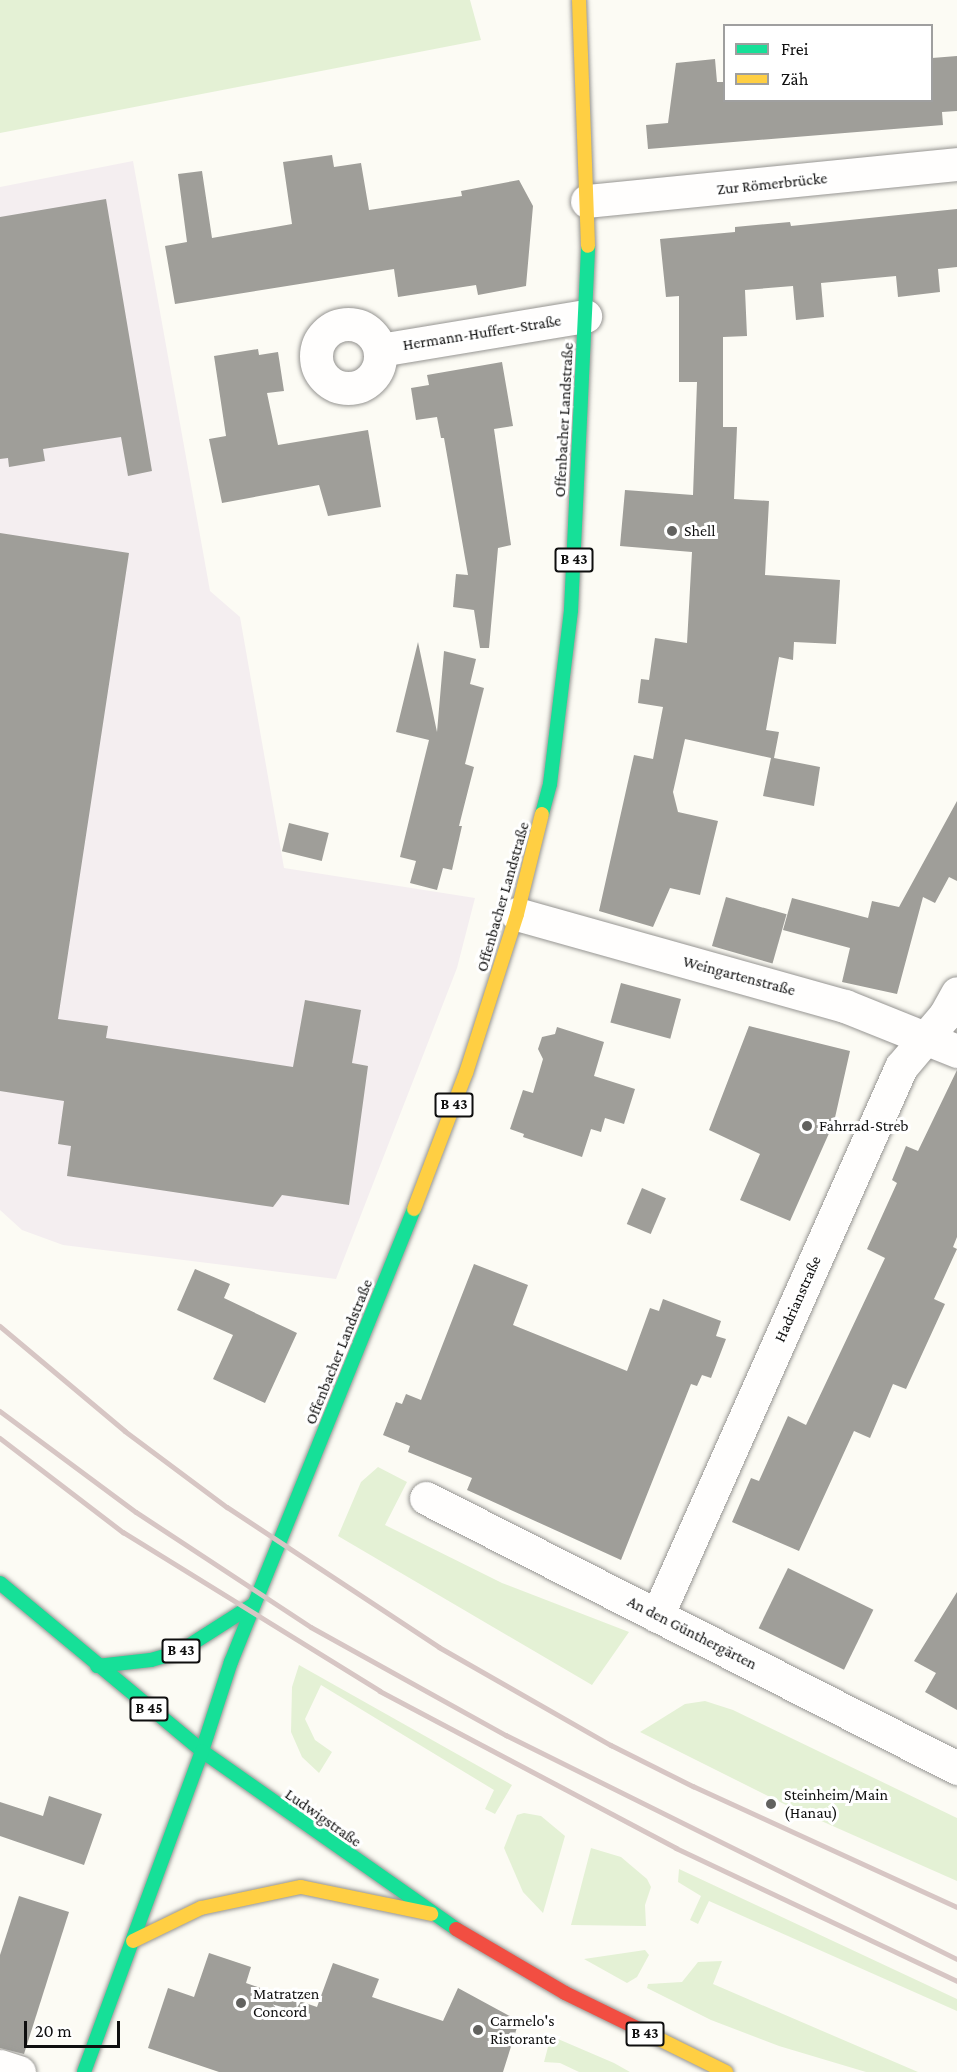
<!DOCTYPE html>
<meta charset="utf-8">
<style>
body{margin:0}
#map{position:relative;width:957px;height:2072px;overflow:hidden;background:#fcfbf4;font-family:"Crimson Pro",serif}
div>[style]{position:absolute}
.industrial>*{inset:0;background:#f4eef0}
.green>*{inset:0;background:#e4f1d5}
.building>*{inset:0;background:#9f9e99;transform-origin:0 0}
.roads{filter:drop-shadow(0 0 2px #969592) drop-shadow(0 0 2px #969592)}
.street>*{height:33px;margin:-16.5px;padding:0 16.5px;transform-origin:16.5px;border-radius:16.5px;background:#fffefd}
.street>.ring{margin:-16.5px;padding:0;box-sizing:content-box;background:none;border:33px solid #fffefd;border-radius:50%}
.fast>*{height:14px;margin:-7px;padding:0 7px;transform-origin:7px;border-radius:7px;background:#16e098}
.slow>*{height:14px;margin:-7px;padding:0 7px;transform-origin:7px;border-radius:7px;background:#ffcf43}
.jam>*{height:14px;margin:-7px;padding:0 7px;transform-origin:7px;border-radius:7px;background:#f24e42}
.rail>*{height:4.5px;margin:-2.25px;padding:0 2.25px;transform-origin:2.25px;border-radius:2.25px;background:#d7c6c4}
.dots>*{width:16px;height:16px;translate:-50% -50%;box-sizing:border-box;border:3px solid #fff;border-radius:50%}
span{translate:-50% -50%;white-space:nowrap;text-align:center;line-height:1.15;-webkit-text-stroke:6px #fff;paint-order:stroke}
.shield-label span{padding:2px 4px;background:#fff;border:2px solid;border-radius:4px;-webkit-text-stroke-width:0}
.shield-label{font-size:15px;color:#0f0f0f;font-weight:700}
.street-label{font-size:16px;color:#0f0f0f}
.poi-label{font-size:16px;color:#0f0f0f}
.left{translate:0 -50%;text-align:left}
.legend{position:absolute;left:723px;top:24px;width:210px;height:78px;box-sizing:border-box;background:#fff;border:2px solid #9f9f9f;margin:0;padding:8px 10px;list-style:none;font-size:18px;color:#0f0f0f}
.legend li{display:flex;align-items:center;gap:12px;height:30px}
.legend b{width:30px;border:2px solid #9f9f9f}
.scale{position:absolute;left:24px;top:2021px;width:96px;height:27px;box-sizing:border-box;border:3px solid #0f0f0f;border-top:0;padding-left:8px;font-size:18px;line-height:21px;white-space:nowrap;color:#0f0f0f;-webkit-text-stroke:4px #fff;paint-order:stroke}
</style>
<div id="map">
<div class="industrial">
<i style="clip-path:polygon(133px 161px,210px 591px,240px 617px,284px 868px,475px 898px,457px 968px,336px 1279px,63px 1245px,22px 1230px,0 1210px,0 187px)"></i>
</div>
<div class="green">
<i style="clip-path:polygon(0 0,470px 0,481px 40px,0 133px)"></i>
<i style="clip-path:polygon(378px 1467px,407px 1482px,385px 1525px,502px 1583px,629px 1632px,592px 1685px,338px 1536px,361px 1482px)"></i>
<i style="clip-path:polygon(299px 1665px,512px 1785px,495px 1814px,485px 1809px,494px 1790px,321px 1685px,305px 1719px,315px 1740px,332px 1752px,319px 1773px,302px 1757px,291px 1732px,292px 1687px)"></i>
<i style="clip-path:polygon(705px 1701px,733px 1710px,957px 1818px,957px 1881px,792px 1808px,640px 1732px,685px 1704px)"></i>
<i style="clip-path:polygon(524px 1813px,541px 1816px,565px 1836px,543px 1913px,523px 1892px,504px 1848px,517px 1815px)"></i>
<i style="clip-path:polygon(591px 1848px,621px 1857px,647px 1879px,651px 1887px,645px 1905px,646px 1926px,571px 1925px)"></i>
<i style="clip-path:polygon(679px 1869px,957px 1999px,957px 2011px,709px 1901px,698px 1924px,690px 1920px,701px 1896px,678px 1882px)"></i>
<i style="clip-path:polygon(645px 1950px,649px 1955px,637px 1977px,627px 1983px,584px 1959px)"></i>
<i style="clip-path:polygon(722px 1961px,713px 1984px,918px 2072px,866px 2072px,779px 2046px,711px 2020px,647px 1988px,648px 1984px,682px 1982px,698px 1962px)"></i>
<i style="clip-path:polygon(551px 2036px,614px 2063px,630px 2072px,579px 2072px,560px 2063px,544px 2062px)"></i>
</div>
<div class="building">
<i style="clip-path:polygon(957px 56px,957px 111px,942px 112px,943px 125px,648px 149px,646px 125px,668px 123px,676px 63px,715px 59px,717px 82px,724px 82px,724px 100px,932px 100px,932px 58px)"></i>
<i style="clip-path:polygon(332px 155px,334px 167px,361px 163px,369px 210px,462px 196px,461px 191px,519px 180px,533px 206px,526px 286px,478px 295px,476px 285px,398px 297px,394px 269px,175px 304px,165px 246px,187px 242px,178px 174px,202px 171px,212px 238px,292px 224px,283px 162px)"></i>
<i style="clip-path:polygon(106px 199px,152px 471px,128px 476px,121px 437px,43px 449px,45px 461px,9px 467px,8px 458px,0 459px,0 217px)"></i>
<i style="clip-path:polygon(957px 209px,957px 267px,938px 269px,940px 292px,898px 297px,896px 276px,821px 283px,824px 317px,796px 320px,793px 286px,745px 290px,747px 336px,723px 337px,723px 427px,737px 427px,734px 499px,769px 501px,765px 575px,840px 580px,836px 644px,794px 642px,793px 660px,779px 657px,766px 730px,779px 732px,774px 758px,820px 767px,814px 806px,763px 796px,771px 758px,685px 739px,673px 792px,678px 812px,718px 821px,700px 895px,670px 888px,653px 927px,599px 911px,634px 755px,653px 759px,663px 707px,638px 703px,641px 679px,649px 680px,655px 638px,687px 643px,692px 552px,620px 546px,625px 490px,693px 495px,697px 382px,679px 382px,679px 296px,666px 297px,660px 239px,735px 232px,735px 227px,790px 222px,791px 226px)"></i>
<i style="clip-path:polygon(258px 349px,259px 355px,278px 352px,284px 391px,267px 393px,278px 445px,368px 430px,381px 507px,328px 516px,319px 485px,222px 503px,209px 439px,226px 436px,214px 356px)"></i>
<i style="clip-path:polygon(502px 362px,513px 426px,494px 429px,511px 545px,498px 548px,489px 648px,480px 648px,474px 610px,453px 607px,456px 574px,468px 575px,444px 438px,441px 438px,437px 417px,416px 420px,411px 388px,429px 385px,427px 375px)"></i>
<i style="clip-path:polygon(0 533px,129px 553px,58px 1019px,108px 1026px,106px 1038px,293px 1067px,305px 1000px,361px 1010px,352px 1063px,368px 1066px,349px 1205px,282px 1195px,273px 1207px,67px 1176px,71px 1146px,58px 1144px,64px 1101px,0 1091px)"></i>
<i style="clip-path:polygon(418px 642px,437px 732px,444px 651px,476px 659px,470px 684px,484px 688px,465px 764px,474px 767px,459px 826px,462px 826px,452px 870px,443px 868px,437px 890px,410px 883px,416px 861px,400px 857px,429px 740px,396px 732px)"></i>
<i style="clip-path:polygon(957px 801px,957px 881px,949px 877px,935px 903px,923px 897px,897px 994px,842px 982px,850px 948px,783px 930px,792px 898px,868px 918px,872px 901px,899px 907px)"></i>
<i style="left:289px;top:823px;width:41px;height:29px;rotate:14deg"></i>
<i style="left:726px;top:897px;width:63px;height:51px;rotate:16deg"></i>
<i style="left:621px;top:983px;width:62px;height:41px;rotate:15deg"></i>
<i style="clip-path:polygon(749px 1026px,850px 1051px,834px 1122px,790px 1221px,740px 1200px,760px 1154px,709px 1130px)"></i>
<i style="clip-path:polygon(557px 1027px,604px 1042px,594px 1076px,635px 1089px,624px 1124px,605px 1118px,601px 1132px,591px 1129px,582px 1157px,523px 1137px,524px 1134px,510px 1129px,523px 1090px,533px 1093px,543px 1059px,538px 1049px,542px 1037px,555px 1034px)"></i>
<i style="clip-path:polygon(957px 1070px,957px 1237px,953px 1247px,957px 1249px,934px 1299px,945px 1304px,906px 1389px,893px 1384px,870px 1438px,854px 1431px,799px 1551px,732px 1522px,751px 1478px,759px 1481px,788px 1416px,806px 1425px,885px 1258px,867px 1249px,897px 1183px,892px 1180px,906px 1146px,918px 1151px)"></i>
<i style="left:642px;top:1188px;width:26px;height:39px;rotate:23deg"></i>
<i style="clip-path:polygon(474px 1264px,528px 1285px,513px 1325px,627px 1371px,650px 1308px,659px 1311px,663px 1299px,721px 1321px,716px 1336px,726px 1339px,711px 1378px,702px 1375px,697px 1386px,691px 1384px,621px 1560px,467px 1490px,472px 1478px,408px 1452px,410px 1446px,383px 1435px,396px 1402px,402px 1404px,406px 1394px,421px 1400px)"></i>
<i style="clip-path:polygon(195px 1269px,230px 1284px,224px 1298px,297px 1333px,265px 1403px,213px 1379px,233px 1335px,177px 1310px)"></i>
<i style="left:788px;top:1568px;width:95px;height:67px;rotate:26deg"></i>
<i style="clip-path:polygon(957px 1592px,957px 1710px,925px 1692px,936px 1673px,914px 1661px)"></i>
<i style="clip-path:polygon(49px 1796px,102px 1814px,84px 1865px,0 1836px,0 1802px,43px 1816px)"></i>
<i style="clip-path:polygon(19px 1896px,69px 1912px,24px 2054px,0 2048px,0 1955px)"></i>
<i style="clip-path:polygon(209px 1953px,251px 1967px,246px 1983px,317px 2007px,333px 1963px,379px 1979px,372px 1997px,443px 2021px,458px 1988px,519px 2021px,503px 2072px,219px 2072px,148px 2048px,168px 1988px,194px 1997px)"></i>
</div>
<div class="roads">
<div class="street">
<i style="left:587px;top:201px;width:372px;rotate:-5.7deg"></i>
<i class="ring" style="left:316px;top:324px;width:31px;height:31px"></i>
<i style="left:380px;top:350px;width:208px;rotate:-9.4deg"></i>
<i style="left:517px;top:914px;width:341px;rotate:15.7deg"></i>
<i style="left:845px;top:1006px;width:121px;rotate:21.9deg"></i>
<i style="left:426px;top:1498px;width:596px;rotate:26.95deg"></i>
<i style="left:657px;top:1616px;width:601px;rotate:-66.04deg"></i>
<i style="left:901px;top:1067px;width:68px;rotate:-49.8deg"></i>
<i style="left:945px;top:1015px;width:25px;rotate:-61deg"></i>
<i style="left:0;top:2066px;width:20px;rotate:18deg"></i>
</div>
<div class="fast">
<i style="left:542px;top:814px;width:31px;rotate:-75deg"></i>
<i style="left:550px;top:784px;width:175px;rotate:-83.1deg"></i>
<i style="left:571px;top:610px;width:364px;rotate:-87.3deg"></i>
<i style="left:0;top:1583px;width:263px;rotate:39.7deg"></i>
<i style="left:202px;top:1751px;width:310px;rotate:35deg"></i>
<i style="left:97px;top:1666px;width:54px;rotate:-6.3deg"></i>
<i style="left:151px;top:1660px;width:29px;rotate:-16deg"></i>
<i style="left:179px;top:1652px;width:89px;rotate:-32.6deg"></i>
<i style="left:202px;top:1751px;width:94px;rotate:-72deg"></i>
<i style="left:231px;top:1662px;width:489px;rotate:-68deg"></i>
<i style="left:84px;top:2072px;width:342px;rotate:-69.8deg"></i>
</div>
<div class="slow">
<i style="left:579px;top:0;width:246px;rotate:87.9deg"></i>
<i style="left:414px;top:1209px;width:146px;rotate:-69.1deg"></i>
<i style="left:466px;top:1073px;width:167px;rotate:-72.2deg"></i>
<i style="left:517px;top:914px;width:103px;rotate:-76deg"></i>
<i style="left:133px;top:1941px;width:76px;rotate:-25.9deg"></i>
<i style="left:201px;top:1908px;width:102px;rotate:-11.9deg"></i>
<i style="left:301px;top:1887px;width:133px;rotate:11.7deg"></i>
<i style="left:649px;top:2034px;width:86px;rotate:26.3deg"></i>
</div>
<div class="jam">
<i style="left:456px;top:1929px;width:126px;rotate:30.4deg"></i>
<i style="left:565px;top:1993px;width:93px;rotate:26deg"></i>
</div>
</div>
<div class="rail">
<i style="left:0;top:1326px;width:163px;rotate:40deg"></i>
<i style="left:125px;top:1431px;width:127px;rotate:36.7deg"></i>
<i style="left:227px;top:1507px;width:254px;rotate:33.4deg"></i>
<i style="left:439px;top:1647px;width:198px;rotate:29.7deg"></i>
<i style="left:611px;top:1745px;width:92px;rotate:26.6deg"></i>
<i style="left:693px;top:1786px;width:290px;rotate:24.6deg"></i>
<i style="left:0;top:1411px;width:169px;rotate:36.6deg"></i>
<i style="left:136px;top:1512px;width:209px;rotate:33.3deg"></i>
<i style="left:311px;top:1627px;width:223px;rotate:29deg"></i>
<i style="left:506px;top:1735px;width:504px;rotate:26.41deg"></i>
<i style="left:0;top:1438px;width:155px;rotate:37.4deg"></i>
<i style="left:123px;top:1532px;width:302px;rotate:31.7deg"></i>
<i style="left:380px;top:1691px;width:335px;rotate:27.9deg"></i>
<i style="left:676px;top:1848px;width:311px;rotate:25.3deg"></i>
</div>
<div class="dots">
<i style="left:672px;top:531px;background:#62625f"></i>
<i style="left:807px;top:1126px;background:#62625f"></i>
<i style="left:771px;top:1804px;background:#62625f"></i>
<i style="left:241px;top:2003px;background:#62625f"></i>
<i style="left:478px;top:2030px;background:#62625f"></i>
</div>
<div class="shield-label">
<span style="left:574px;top:560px">B 43</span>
<span style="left:454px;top:1105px">B 43</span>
<span style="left:181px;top:1651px">B 43</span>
<span style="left:149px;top:1709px">B 45</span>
<span style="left:645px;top:2034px">B 43</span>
</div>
<div class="street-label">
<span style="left:772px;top:184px;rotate:-6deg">Zur Römerbrücke</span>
<span style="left:482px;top:333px;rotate:-9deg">Hermann-Huffert-Straße</span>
<span style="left:564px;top:420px;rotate:-87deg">Offenbacher Landstraße</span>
<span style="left:503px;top:897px;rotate:-74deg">Offenbacher Landstraße</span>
<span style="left:739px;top:976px;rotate:15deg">Weingartenstraße</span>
<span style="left:798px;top:1299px;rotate:-66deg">Hadrianstraße</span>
<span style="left:339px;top:1352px;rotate:-68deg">Offenbacher Landstraße</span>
<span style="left:692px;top:1633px;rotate:27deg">An den Günthergärten</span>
<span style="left:323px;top:1818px;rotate:35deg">Ludwigstraße</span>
</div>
<div class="poi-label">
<span class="left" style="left:684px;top:531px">Shell</span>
<span class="left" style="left:819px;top:1126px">Fahrrad-Streb</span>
<span class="left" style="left:784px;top:1804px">Steinheim/Main<br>(Hanau)</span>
<span class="left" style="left:253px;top:2003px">Matratzen<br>Concord</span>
<span class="left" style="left:490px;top:2030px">Carmelo's<br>Ristorante</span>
</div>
<ul class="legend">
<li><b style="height:8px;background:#16e098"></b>Frei</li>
<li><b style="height:8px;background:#ffcf43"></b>Zäh</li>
</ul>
<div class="scale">20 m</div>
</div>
